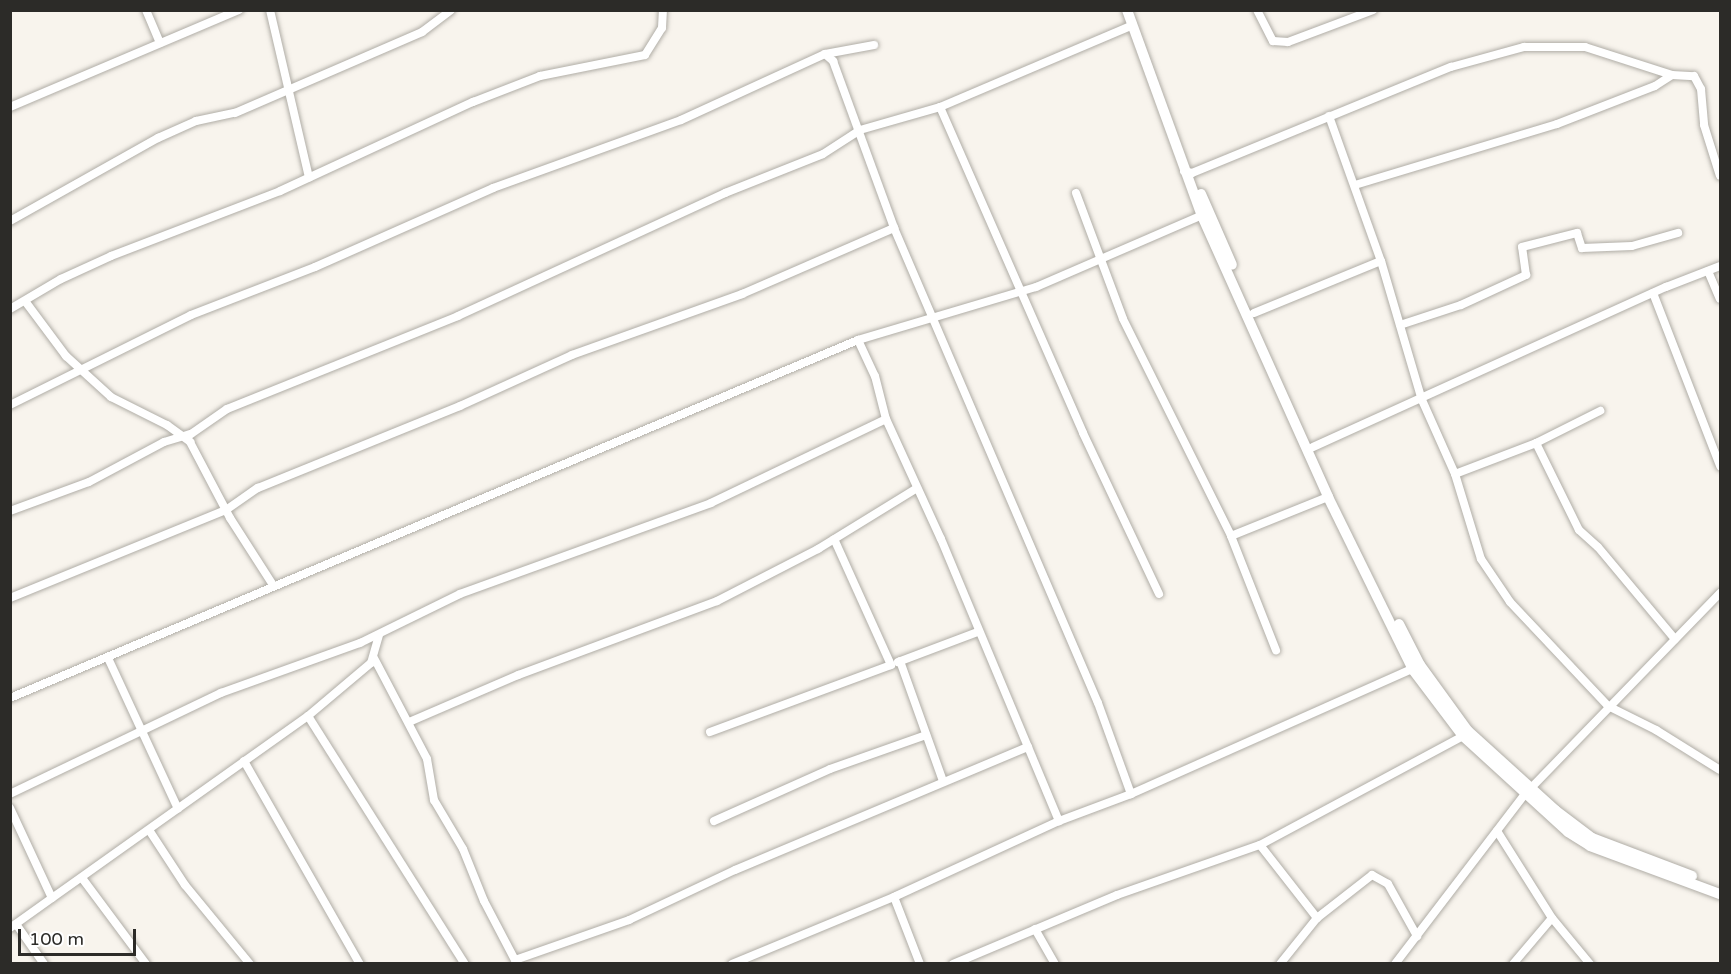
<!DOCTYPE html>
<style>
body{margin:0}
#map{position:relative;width:1731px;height:974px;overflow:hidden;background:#f8f4ed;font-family:"Varela Round",sans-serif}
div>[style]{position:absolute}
.roads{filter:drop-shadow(0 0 2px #b0ada6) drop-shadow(0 0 2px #b0ada6)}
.minor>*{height:8px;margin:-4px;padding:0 4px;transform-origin:4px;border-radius:4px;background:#fff}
.secondary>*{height:10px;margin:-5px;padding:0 5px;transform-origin:5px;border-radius:5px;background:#fff}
span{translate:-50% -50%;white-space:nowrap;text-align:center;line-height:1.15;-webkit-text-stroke:6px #fff;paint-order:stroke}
.frame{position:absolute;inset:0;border:12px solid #2c2b28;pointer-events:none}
.scale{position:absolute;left:18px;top:929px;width:118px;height:27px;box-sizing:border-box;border:3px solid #2c2b28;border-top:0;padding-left:8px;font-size:18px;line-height:21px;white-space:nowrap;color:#2c2b28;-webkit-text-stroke:4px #fff;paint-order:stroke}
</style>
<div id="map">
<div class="roads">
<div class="minor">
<i style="left:146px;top:10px;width:36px;rotate:67deg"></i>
<i style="left:270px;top:10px;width:172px;rotate:76.9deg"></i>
<i style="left:1257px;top:10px;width:35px;rotate:63deg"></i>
<i style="left:1273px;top:41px;width:15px;rotate:4deg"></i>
<i style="left:1288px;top:42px;width:91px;rotate:-20.6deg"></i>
<i style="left:825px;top:54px;width:50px;rotate:-10.4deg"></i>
<i style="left:10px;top:107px;width:249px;rotate:-23deg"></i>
<i style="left:940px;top:107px;width:356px;rotate:66.3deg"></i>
<i style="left:1083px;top:433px;width:178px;rotate:64.7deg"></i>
<i style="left:1329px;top:116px;width:154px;rotate:70.3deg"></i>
<i style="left:1381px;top:261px;width:145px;rotate:73.6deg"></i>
<i style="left:1422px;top:400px;width:81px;rotate:66deg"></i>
<i style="left:1455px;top:474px;width:89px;rotate:73deg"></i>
<i style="left:1481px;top:559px;width:52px;rotate:56deg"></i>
<i style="left:1510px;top:602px;width:143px;rotate:46.7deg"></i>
<i style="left:1608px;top:706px;width:54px;rotate:26.6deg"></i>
<i style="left:1656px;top:730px;width:75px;rotate:32deg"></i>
<i style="left:1184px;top:171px;width:8px;rotate:14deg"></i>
<i style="left:1192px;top:173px;width:280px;rotate:-22.3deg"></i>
<i style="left:1451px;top:67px;width:76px;rotate:-15.3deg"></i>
<i style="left:1524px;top:47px;width:61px"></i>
<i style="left:1585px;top:47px;width:91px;rotate:17.8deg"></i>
<i style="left:1672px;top:75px;width:22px;rotate:3deg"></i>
<i style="left:1694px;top:76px;width:15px;rotate:62deg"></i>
<i style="left:1701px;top:89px;width:36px;rotate:85deg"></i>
<i style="left:1704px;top:125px;width:53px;rotate:72.6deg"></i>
<i style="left:1355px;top:185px;width:211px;rotate:-16.8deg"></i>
<i style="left:1557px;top:124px;width:105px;rotate:-21.2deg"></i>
<i style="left:1655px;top:86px;width:20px;rotate:-33deg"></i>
<i style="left:1076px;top:193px;width:134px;rotate:69.5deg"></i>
<i style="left:1123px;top:319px;width:242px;rotate:63.5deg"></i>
<i style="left:1231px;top:536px;width:123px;rotate:68.5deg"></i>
<i style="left:10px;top:221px;width:170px;rotate:-29.3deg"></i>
<i style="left:158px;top:138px;width:42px;rotate:-24.1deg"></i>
<i style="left:196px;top:121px;width:40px;rotate:-12deg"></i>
<i style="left:235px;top:113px;width:204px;rotate:-23.4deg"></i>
<i style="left:422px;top:32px;width:36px;rotate:-37deg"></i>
<i style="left:1708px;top:271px;width:30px;rotate:67deg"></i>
<i style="left:1653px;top:293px;width:186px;rotate:68.8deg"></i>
<i style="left:25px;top:301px;width:69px;rotate:53.3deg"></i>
<i style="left:66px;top:356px;width:61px;rotate:42.3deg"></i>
<i style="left:111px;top:397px;width:63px;rotate:26.6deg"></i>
<i style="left:167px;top:425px;width:29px;rotate:36deg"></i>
<i style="left:190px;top:442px;width:86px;rotate:62.2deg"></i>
<i style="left:230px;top:518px;width:80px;rotate:57.3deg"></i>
<i style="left:10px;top:309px;width:59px;rotate:-30.5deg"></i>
<i style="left:61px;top:279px;width:55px;rotate:-24.7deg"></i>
<i style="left:111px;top:256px;width:181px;rotate:-21deg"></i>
<i style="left:280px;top:191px;width:213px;rotate:-24.8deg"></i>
<i style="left:473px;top:102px;width:72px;rotate:-21.2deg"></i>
<i style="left:540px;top:76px;width:107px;rotate:-11.3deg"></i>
<i style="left:645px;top:55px;width:32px;rotate:-58deg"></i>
<i style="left:662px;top:28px;width:18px;rotate:-87deg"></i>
<i style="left:1254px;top:313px;width:137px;rotate:-22.3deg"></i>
<i style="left:1400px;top:325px;width:64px;rotate:-18.2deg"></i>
<i style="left:1461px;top:305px;width:72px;rotate:-24.8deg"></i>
<i style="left:1526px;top:275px;width:28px;rotate:-98deg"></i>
<i style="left:1522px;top:247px;width:57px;rotate:-14.3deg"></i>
<i style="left:1577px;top:233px;width:16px;rotate:72deg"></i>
<i style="left:1582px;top:248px;width:50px;rotate:-2.3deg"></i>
<i style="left:1632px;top:246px;width:48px;rotate:-15.8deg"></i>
<i style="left:858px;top:340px;width:40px;rotate:65deg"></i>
<i style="left:875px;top:376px;width:44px;rotate:75.7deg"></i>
<i style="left:886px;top:419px;width:132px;rotate:65.4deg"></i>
<i style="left:941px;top:539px;width:306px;rotate:67.3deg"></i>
<i style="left:10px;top:405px;width:202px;rotate:-26.4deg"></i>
<i style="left:191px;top:315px;width:133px;rotate:-21.2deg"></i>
<i style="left:315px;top:267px;width:195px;rotate:-23.9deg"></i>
<i style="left:493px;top:188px;width:200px;rotate:-19.9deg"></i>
<i style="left:681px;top:120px;width:158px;rotate:-24.6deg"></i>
<i style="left:825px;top:54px;width:11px;rotate:41deg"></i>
<i style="left:833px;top:61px;width:178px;rotate:69.9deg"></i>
<i style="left:894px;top:228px;width:517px;rotate:66.76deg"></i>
<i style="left:1098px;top:703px;width:97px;rotate:70.1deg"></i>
<i style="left:1536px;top:443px;width:97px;rotate:63.7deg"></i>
<i style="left:1579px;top:530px;width:25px;rotate:42deg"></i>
<i style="left:1598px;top:547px;width:120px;rotate:50.1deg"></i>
<i style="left:1313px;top:447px;width:388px;rotate:-24.4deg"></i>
<i style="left:1666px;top:287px;width:58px;rotate:-21.3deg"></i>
<i style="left:1455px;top:474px;width:87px;rotate:-20.9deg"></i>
<i style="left:1536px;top:443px;width:72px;rotate:-26.6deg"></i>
<i style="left:10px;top:511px;width:84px;rotate:-20.2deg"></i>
<i style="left:89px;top:482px;width:85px;rotate:-28.1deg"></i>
<i style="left:164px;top:442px;width:28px;rotate:-17deg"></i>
<i style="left:191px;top:434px;width:44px;rotate:-34.8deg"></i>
<i style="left:227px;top:409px;width:249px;rotate:-21.9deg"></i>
<i style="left:458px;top:316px;width:294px;rotate:-24.7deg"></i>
<i style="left:725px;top:193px;width:105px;rotate:-21.7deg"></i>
<i style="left:823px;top:154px;width:44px;rotate:-33deg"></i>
<i style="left:860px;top:130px;width:83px;rotate:-16deg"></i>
<i style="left:940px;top:107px;width:207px;rotate:-23deg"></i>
<i style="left:1231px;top:536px;width:105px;rotate:-21.9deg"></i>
<i style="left:10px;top:598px;width:233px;rotate:-22.2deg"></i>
<i style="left:226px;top:510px;width:39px;rotate:-35deg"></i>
<i style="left:258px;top:488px;width:218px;rotate:-22.1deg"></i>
<i style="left:460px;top:406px;width:123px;rotate:-24.5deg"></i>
<i style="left:572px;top:355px;width:181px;rotate:-19.7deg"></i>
<i style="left:742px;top:294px;width:166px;rotate:-23.5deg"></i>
<i style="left:108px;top:658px;width:166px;rotate:65.1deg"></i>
<i style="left:374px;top:658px;width:114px;rotate:62.3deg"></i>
<i style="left:427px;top:759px;width:42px;rotate:80.3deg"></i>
<i style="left:434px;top:800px;width:57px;rotate:59.4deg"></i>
<i style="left:463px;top:849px;width:56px;rotate:68deg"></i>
<i style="left:484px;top:901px;width:69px;rotate:62.3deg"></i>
<i style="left:900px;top:661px;width:127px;rotate:70.3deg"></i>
<i style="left:898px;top:662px;width:85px;rotate:-20.6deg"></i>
<i style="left:10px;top:698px;width:920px;rotate:-22.89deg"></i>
<i style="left:858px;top:340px;width:186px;rotate:-16.6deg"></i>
<i style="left:1036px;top:287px;width:184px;rotate:-23.4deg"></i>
<i style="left:308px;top:716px;width:294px;rotate:57.7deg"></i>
<i style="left:409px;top:722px;width:119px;rotate:-23.3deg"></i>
<i style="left:518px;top:675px;width:212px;rotate:-20.4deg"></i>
<i style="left:717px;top:601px;width:114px;rotate:-27.2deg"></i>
<i style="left:818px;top:549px;width:116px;rotate:-31.6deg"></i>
<i style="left:710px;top:732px;width:193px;rotate:-20.3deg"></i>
<i style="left:891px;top:665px;width:138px;rotate:-114.3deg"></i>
<i style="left:244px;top:761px;width:234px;rotate:60.3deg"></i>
<i style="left:1531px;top:788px;width:272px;rotate:-45.9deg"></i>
<i style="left:10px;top:794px;width:234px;rotate:-25.6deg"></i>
<i style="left:221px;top:693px;width:148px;rotate:-19.8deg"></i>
<i style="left:360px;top:643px;width:111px;rotate:-26.1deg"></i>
<i style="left:460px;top:594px;width:267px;rotate:-19.9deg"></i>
<i style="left:711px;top:503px;width:194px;rotate:-25.6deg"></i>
<i style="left:10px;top:808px;width:99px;rotate:65deg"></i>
<i style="left:52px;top:898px;width:314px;rotate:-35.4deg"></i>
<i style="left:308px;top:716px;width:82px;rotate:-40.1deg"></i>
<i style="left:371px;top:663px;width:29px;rotate:-74deg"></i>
<i style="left:714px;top:821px;width:127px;rotate:-24.1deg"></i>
<i style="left:830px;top:769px;width:102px;rotate:-19.5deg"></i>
<i style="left:149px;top:830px;width:66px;rotate:56.8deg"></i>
<i style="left:185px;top:885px;width:102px;rotate:50.6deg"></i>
<i style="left:1497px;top:831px;width:103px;rotate:57.7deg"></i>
<i style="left:1552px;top:918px;width:60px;rotate:50.4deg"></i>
<i style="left:1260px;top:845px;width:93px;rotate:52deg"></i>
<i style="left:82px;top:878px;width:107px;rotate:53.3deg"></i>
<i style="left:894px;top:897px;width:72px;rotate:68.8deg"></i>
<i style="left:16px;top:924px;width:49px;rotate:55deg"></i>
<i style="left:10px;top:928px;width:52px;rotate:-35.5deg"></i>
<i style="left:1035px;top:929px;width:40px;rotate:60.3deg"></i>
<i style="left:515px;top:960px;width:121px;rotate:-19.3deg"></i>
<i style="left:629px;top:920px;width:117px;rotate:-25.3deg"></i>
<i style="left:735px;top:870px;width:318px;rotate:-22.8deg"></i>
<i style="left:732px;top:964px;width:178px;rotate:-22.5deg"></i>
<i style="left:896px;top:896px;width:179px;rotate:-24.7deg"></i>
<i style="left:1059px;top:821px;width:77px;rotate:-20.6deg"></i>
<i style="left:1131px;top:794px;width:312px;rotate:-24deg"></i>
<i style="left:953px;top:964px;width:178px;rotate:-22.8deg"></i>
<i style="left:1117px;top:895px;width:151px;rotate:-19.3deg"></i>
<i style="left:1260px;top:845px;width:230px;rotate:-28.2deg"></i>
<i style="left:1280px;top:964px;width:59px;rotate:-51.2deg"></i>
<i style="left:1317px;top:918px;width:70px;rotate:-38deg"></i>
<i style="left:1372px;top:875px;width:18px;rotate:29deg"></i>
<i style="left:1388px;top:884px;width:60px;rotate:60.9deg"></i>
<i style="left:1395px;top:964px;width:213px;rotate:-52.6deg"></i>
<i style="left:1513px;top:964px;width:60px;rotate:-49.7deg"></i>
</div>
<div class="secondary">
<i style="left:1127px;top:10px;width:219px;rotate:70deg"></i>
<i style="left:1202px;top:216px;width:308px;rotate:65.8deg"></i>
<i style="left:1328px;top:497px;width:193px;rotate:63.8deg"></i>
<i style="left:1413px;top:670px;width:83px;rotate:52.9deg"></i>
<i style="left:1463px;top:736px;width:142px;rotate:42.4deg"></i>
<i style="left:1568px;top:832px;width:26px;rotate:32deg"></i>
<i style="left:1590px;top:846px;width:139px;rotate:20.3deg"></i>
<i style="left:1201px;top:194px;width:77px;rotate:66.4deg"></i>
<i style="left:1399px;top:624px;width:46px;rotate:62.9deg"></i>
<i style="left:1420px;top:665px;width:82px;rotate:54deg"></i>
<i style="left:1468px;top:731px;width:118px;rotate:42.2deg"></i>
<i style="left:1555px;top:810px;width:46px;rotate:37.1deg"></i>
<i style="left:1592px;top:838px;width:107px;rotate:20.8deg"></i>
</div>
</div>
<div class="frame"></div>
<div class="scale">100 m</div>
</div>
